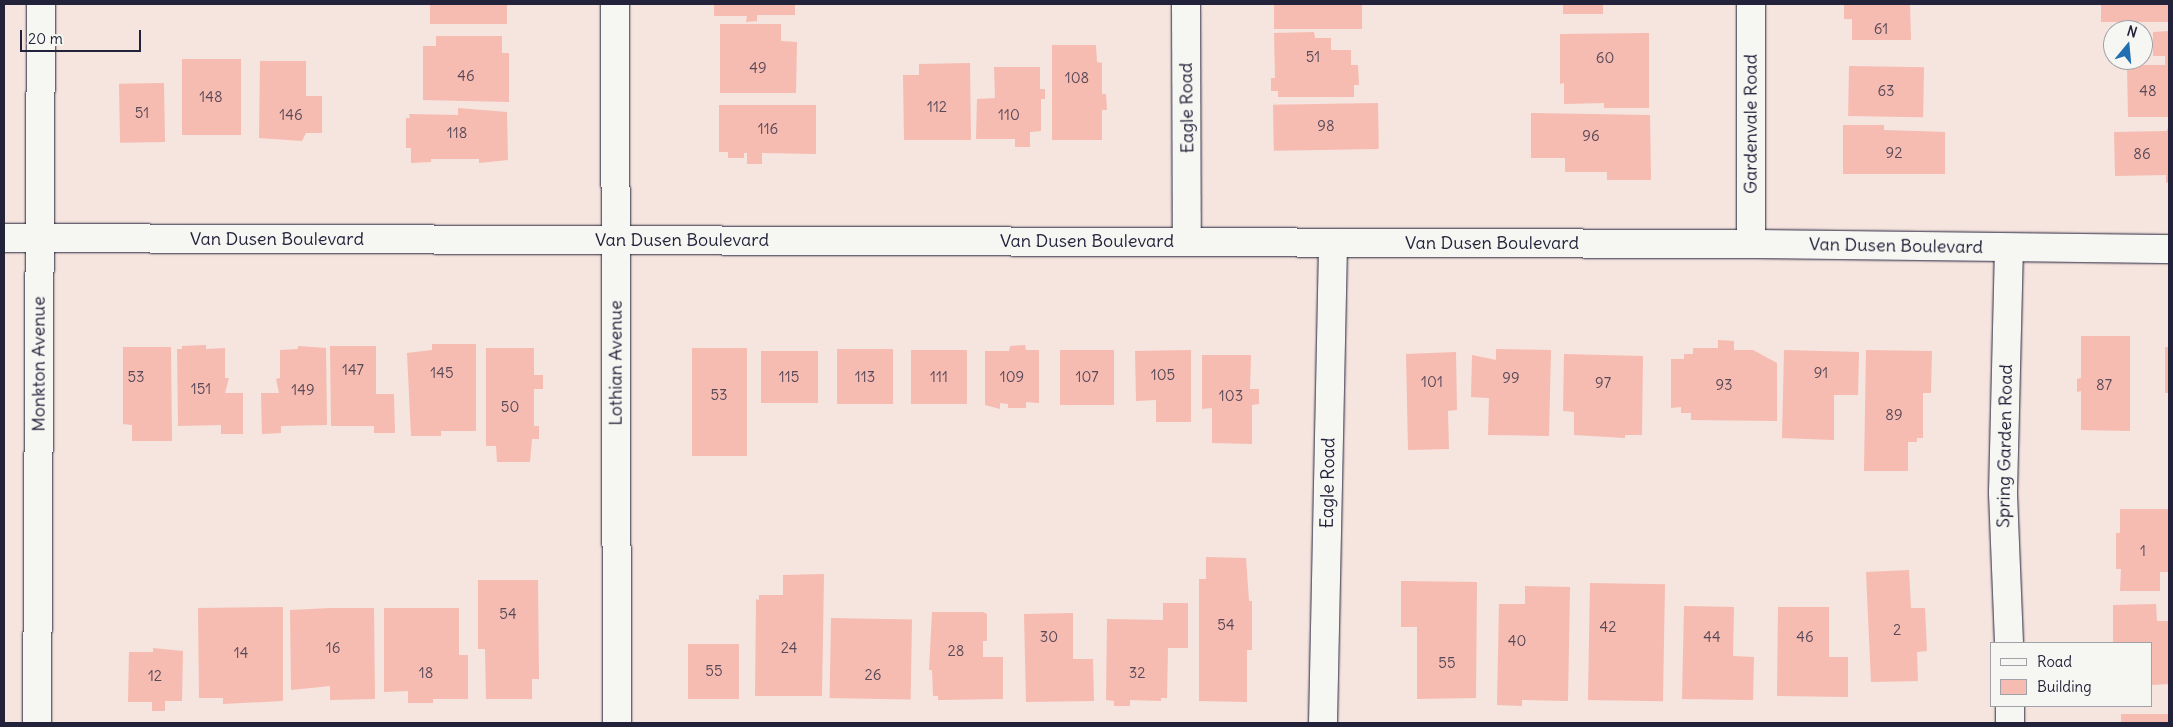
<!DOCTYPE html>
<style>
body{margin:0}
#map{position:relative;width:2173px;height:727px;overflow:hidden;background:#f6e4de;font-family:Delius,sans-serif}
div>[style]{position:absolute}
.building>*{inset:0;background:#f6bbb1;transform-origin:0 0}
.roads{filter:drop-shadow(0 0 1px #22223b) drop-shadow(0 0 1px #22223b)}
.minor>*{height:28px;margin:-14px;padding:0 14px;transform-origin:14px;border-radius:14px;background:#f6f6f2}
span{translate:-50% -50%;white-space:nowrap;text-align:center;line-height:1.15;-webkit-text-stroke:4px #f6f6f2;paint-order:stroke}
.number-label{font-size:15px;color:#574858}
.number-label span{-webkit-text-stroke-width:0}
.street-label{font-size:18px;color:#22223b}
.frame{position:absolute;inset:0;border:5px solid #22223b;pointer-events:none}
.legend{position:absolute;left:1990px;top:642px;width:162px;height:65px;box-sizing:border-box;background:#f6f6f2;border:1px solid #a1a1a9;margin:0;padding:6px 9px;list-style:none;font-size:15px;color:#22223b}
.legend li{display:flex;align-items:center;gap:10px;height:25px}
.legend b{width:25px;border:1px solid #a1a1a9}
.north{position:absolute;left:2103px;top:20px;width:50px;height:50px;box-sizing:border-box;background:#f6f6f2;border:1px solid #a1a1a9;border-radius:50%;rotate:17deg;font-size:14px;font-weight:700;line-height:20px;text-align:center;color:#22223b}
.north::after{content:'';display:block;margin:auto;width:18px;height:22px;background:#1f6fb2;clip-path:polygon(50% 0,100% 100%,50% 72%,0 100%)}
.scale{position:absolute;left:20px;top:30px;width:121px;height:22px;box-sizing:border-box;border:2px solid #22223b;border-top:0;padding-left:6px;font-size:15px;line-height:18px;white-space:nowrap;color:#22223b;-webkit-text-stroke:4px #f6f6f2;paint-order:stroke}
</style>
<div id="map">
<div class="building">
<i style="left:430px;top:4px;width:77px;height:20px"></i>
<i style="clip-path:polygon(714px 4px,795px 4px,795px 15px,757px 15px,757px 21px,746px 22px,747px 16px,714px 16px)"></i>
<i style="left:1274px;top:4px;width:88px;height:25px"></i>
<i style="left:1563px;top:4px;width:40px;height:10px"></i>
<i style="clip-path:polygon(1844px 4px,1910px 4px,1911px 40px,1852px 40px,1852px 19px,1844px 19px)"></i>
<i style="left:2101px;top:4px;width:68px;height:18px"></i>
<i style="clip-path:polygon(720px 24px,781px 24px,781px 41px,797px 42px,796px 93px,720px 93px)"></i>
<i style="clip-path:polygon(2169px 31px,2169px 117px,2128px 117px,2127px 65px,2165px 65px,2165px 56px,2153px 56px,2153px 32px)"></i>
<i style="clip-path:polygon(1314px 32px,1315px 38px,1331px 38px,1331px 50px,1351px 50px,1351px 65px,1358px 65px,1359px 85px,1354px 85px,1354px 97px,1278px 97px,1278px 91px,1271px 91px,1271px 78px,1275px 78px,1274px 33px)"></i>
<i style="clip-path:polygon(1649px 33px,1649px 108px,1604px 108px,1604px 103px,1564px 104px,1564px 83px,1560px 84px,1560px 34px)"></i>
<i style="clip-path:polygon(436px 36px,502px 36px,502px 53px,509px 53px,509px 102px,423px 100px,423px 46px,436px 46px)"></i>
<i style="clip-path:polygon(1052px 45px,1096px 45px,1097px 62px,1102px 63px,1102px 94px,1106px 94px,1107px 110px,1102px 110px,1102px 140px,1052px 140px)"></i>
<i style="left:182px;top:59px;width:59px;height:76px"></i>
<i style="clip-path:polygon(260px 61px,306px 61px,306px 96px,322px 96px,322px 133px,306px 133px,302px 141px,259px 138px)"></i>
<i style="clip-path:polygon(970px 63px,971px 140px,904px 140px,903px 75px,919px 75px,919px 64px)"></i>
<i style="left:1849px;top:66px;width:75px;height:50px;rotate:1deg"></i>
<i style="clip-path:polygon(994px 67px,1040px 67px,1040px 89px,1045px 89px,1045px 99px,1041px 99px,1041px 131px,1030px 132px,1030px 147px,1015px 147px,1015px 139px,976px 139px,977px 99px,995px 98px)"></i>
<i style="left:164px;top:83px;width:59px;height:45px;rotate:89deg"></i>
<i style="left:1378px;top:103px;width:46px;height:105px;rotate:89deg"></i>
<i style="clip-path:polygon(719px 105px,816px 105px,816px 154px,762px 153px,762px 164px,747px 164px,747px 153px,744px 153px,744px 158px,728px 158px,728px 152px,719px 152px)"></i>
<i style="clip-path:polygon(458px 108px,507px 112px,508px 160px,479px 163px,479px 159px,431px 159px,431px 162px,411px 163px,411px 148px,406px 148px,406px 118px,410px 118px,409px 114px,458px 115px)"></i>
<i style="clip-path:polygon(1531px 113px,1650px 115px,1651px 180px,1607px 180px,1607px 172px,1565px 172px,1565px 158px,1531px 158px)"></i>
<i style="clip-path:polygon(1843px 125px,1884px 125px,1884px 130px,1945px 132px,1945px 174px,1843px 174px)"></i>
<i style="clip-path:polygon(2168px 127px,2169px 182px,2166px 183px,2166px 175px,2115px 176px,2114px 132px,2167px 131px)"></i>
<i style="clip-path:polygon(2081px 336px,2130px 336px,2130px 431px,2081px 430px,2081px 391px,2077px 392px,2077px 379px,2081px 378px)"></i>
<i style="clip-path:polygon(1718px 340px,1734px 341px,1734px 350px,1753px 350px,1777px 363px,1777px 421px,1691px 420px,1691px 413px,1681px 413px,1681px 407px,1671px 408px,1671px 359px,1684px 359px,1684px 354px,1693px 354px,1693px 348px,1718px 348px)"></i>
<i style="clip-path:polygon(432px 344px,476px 344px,476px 431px,441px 431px,441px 436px,411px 436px,407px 353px,432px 350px)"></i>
<i style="clip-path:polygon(206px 345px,206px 349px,225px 348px,225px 378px,229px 378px,225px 393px,243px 393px,243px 434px,221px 434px,221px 425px,178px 426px,177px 349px,182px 349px,182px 346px)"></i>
<i style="clip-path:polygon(1025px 345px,1026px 350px,1039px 350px,1039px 403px,1026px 402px,1026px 408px,1008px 408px,1008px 404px,1000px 403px,1000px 409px,985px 405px,985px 351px,1009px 351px,1010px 346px)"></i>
<i style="clip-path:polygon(298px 346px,326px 348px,327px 425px,281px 426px,281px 433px,262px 434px,261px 393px,279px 393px,276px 379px,280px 378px,280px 350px,298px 349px)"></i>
<i style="clip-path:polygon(330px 346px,376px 346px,376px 394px,394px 394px,395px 433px,374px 433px,374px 426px,331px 426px)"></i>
<i style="clip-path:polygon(123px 347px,171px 347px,172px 441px,132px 441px,132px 425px,123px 424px)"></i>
<i style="left:2165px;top:347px;width:4px;height:46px"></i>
<i style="clip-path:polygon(486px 348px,534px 348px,534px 375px,543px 375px,543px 389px,534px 389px,534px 426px,539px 426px,539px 439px,532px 439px,530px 462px,497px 462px,496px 446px,486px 446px)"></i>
<i style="left:692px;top:348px;width:55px;height:108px"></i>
<i style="left:893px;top:349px;width:55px;height:56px;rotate:90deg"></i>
<i style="clip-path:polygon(1496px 349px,1551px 350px,1549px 436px,1488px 435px,1489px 398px,1471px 397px,1472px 355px,1496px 360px)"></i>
<i style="left:967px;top:350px;width:54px;height:56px;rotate:90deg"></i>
<i style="left:1060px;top:350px;width:54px;height:55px"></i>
<i style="clip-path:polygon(1191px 350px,1191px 422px,1156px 422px,1156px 400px,1136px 401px,1135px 351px)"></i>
<i style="clip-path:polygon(1784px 350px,1859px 352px,1858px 395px,1834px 395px,1834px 440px,1782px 438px)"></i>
<i style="clip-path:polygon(1866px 350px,1932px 351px,1931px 393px,1923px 393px,1923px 438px,1917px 438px,1917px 442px,1908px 442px,1908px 471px,1864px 471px)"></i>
<i style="left:761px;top:351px;width:57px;height:52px"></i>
<i style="clip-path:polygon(1456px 352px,1457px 410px,1448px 411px,1449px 449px,1408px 450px,1406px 354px)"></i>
<i style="clip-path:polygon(1564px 354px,1643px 356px,1642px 435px,1625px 435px,1625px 438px,1574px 435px,1574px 412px,1563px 411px)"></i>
<i style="clip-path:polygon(1202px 355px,1251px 355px,1250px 389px,1259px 389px,1259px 404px,1252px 405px,1252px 444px,1212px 443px,1212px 408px,1202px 409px)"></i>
<i style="clip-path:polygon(2120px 509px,2169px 509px,2169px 572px,2160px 572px,2160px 591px,2120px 591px,2121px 569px,2116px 569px,2116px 533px,2120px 533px)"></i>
<i style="clip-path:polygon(1206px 557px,1246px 558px,1249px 601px,1252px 601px,1252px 650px,1247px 650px,1247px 702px,1199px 701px,1199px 579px,1206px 579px)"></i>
<i style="clip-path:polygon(1909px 570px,1911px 608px,1925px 608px,1927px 651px,1917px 652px,1918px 681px,1871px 682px,1866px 572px)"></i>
<i style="clip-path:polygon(824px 574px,822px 696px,755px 696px,756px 599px,759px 600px,759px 595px,783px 595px,783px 575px)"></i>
<i style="clip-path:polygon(478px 580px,538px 580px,539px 679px,532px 679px,532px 699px,486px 699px,485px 649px,478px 649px)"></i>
<i style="clip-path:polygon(1401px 581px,1477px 582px,1476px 698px,1417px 699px,1417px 627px,1401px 627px)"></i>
<i style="left:1590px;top:583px;width:75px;height:117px;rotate:1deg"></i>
<i style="clip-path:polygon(1525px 586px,1570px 587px,1568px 701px,1522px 700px,1522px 706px,1497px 705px,1499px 604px,1525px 604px)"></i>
<i style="clip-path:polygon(1163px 603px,1188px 603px,1188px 648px,1168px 648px,1167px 698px,1161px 698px,1161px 701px,1130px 700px,1130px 706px,1114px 706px,1114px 701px,1106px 700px,1107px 619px,1163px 620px)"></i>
<i style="clip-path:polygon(2156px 604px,2157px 621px,2169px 621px,2169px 684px,2152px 685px,2152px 643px,2113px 643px,2113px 605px)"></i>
<i style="clip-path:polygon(1684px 606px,1734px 607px,1733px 656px,1754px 657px,1753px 700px,1682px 699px)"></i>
<i style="clip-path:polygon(283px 607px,283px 701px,223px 704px,223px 698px,199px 698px,198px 608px)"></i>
<i style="clip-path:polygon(1778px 607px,1829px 607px,1829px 657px,1848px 657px,1848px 697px,1777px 696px)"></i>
<i style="clip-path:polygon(330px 608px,374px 608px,375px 699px,330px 700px,330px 686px,291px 690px,290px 610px)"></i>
<i style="clip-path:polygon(384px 608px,459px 608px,459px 655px,468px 655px,468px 699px,433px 699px,433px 703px,408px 703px,408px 691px,384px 692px)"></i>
<i style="clip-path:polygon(932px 612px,983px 612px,987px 614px,987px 641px,983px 641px,983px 657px,1003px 657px,1003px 699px,938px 700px,938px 696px,933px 696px,932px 670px,929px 670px)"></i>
<i style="clip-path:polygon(1073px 613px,1073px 659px,1093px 659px,1094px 701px,1026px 702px,1024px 614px)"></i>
<i style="left:831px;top:618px;width:81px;height:80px;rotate:1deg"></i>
<i style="left:688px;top:644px;width:51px;height:55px"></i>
<i style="clip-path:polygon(153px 648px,183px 651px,182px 701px,165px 701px,165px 711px,152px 711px,152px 702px,128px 702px,129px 652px,153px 652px)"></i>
<i style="left:2121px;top:714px;width:48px;height:9px"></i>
</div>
<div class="roads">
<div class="minor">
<i style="left:615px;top:4px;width:719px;rotate:89.84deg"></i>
<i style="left:1186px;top:4px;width:238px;rotate:89.8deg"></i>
<i style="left:4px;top:238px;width:1747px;rotate:0.2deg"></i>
<i style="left:1751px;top:244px;width:418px;rotate:0.7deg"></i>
<i style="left:1751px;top:244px;width:240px;rotate:-90deg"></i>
<i style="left:2009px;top:643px;width:151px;rotate:-92.3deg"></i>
<i style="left:2003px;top:492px;width:244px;rotate:-88.6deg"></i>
<i style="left:2010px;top:706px;width:17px;rotate:90deg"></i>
<i style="left:37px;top:723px;width:719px;rotate:-89.68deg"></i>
<i style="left:1323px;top:723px;width:480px;rotate:-88.8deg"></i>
</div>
</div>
<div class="number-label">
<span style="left:1881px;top:29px">61</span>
<span style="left:1313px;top:57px">51</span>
<span style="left:1605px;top:58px">60</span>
<span style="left:758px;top:68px">49</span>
<span style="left:466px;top:76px">46</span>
<span style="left:1077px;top:78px">108</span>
<span style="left:1886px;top:91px">63</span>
<span style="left:2148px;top:91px">48</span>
<span style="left:211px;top:97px">148</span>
<span style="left:937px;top:107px">112</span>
<span style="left:142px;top:113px">51</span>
<span style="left:291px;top:115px">146</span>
<span style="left:1009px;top:115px">110</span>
<span style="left:1326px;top:126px">98</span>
<span style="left:768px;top:129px">116</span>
<span style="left:457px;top:133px">118</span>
<span style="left:1591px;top:136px">96</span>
<span style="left:1894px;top:153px">92</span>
<span style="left:2142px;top:154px">86</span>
<span style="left:353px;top:370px">147</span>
<span style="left:442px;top:373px">145</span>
<span style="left:1821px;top:373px">91</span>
<span style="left:1163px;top:375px">105</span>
<span style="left:136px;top:377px">53</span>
<span style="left:789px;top:377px">115</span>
<span style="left:865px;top:377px">113</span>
<span style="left:939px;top:377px">111</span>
<span style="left:1012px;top:377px">109</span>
<span style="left:1087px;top:377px">107</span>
<span style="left:1511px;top:378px">99</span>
<span style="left:1432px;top:382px">101</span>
<span style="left:1603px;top:383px">97</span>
<span style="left:1724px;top:385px">93</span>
<span style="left:2104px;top:385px">87</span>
<span style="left:201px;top:389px">151</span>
<span style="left:303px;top:390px">149</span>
<span style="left:719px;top:395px">53</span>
<span style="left:1231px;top:396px">103</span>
<span style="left:510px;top:407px">50</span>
<span style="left:1894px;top:415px">89</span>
<span style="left:2143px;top:551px">1</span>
<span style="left:508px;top:614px">54</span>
<span style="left:1226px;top:625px">54</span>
<span style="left:1608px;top:627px">42</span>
<span style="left:1897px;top:630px">2</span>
<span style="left:1049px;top:637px">30</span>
<span style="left:1712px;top:637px">44</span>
<span style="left:1805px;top:637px">46</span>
<span style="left:1517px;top:641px">40</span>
<span style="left:333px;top:648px">16</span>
<span style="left:789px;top:648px">24</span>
<span style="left:956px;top:651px">28</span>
<span style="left:241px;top:653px">14</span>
<span style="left:1447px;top:663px">55</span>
<span style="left:714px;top:671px">55</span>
<span style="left:426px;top:673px">18</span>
<span style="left:1137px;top:673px">32</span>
<span style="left:873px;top:675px">26</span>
<span style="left:155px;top:676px">12</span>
</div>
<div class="street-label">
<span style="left:1187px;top:108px;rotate:-91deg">Eagle Road</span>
<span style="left:1751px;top:124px;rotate:-90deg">Gardenvale Road</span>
<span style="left:277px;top:239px">Van Dusen Boulevard</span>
<span style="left:682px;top:240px">Van Dusen Boulevard</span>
<span style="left:1087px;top:241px">Van Dusen Boulevard</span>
<span style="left:1492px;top:243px">Van Dusen Boulevard</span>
<span style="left:1896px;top:246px;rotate:1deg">Van Dusen Boulevard</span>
<span style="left:616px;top:363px;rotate:-90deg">Lothian Avenue</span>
<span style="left:39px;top:364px;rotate:-90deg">Monkton Avenue</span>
<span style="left:2005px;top:446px;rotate:-89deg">Spring Garden Road</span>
<span style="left:1328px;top:483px;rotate:-89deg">Eagle Road</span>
</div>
<div class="frame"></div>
<ul class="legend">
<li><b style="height:6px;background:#f6f6f2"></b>Road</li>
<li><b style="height:14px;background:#f6bbb1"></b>Building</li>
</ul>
<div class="north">N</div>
<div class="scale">20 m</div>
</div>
